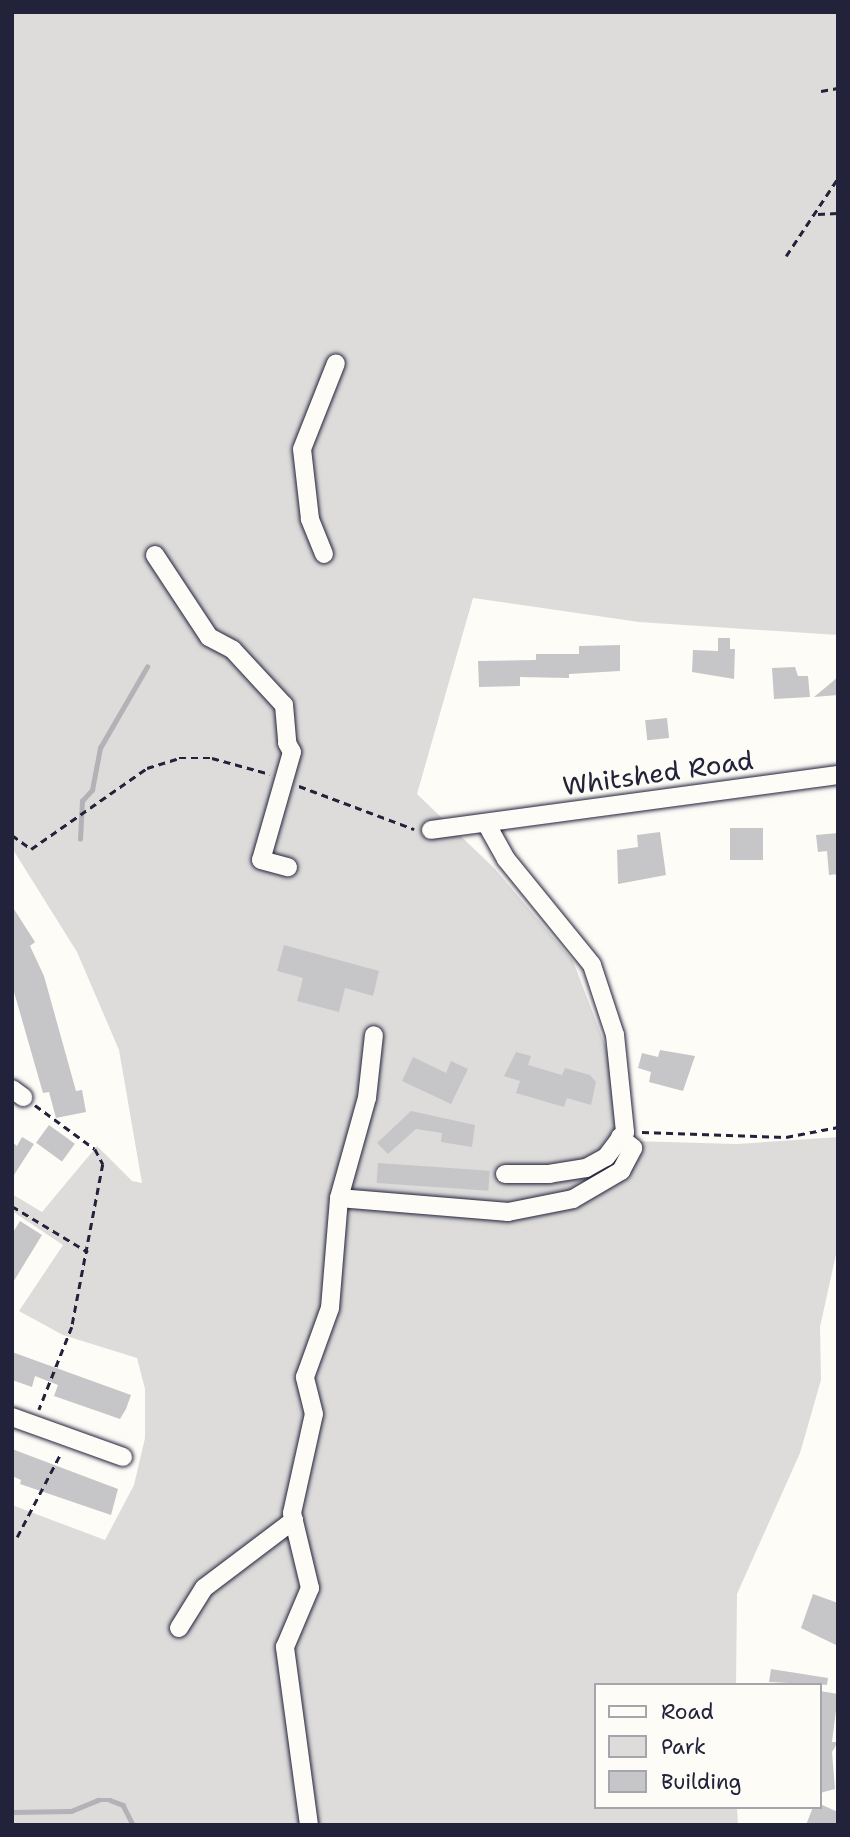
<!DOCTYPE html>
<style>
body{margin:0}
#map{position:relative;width:850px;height:1837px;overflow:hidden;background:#fdfcf7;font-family:"Shantell Sans",sans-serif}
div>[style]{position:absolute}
.green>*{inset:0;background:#dddcdb}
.stream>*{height:4.5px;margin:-2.25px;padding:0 2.25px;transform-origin:2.25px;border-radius:2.25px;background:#b2b2b7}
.building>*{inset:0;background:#c6c6c8;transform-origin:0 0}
.path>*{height:2.5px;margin-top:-1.25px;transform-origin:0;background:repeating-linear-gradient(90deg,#22223b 0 7px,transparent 0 12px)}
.roads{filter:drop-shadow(0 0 2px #22223b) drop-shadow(0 0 2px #22223b)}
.minor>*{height:18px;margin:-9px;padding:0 9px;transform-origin:9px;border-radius:9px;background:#fdfcf7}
span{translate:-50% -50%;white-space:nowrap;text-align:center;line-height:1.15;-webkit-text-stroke:5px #fdfcf7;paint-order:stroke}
.street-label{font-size:26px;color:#22223b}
.frame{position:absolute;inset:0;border:14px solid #22223b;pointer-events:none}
.legend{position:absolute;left:594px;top:1683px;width:228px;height:126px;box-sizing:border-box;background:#fdfcf7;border:2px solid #a5a5ac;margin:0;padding:9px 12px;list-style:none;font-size:21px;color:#22223b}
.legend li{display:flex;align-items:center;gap:14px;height:35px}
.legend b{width:35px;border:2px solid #a5a5ac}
</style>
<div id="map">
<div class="green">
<i style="clip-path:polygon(12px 12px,838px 12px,838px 635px,639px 622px,473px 598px,417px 794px,495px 869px,573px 961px,633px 1118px,630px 1141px,737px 1144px,838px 1137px,838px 1245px,820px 1327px,821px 1380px,800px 1453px,737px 1594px,736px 1685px,596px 1685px,596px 1807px,737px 1807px,738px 1825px,12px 1825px,12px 1505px,105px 1540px,134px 1485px,145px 1438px,145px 1389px,137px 1358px,63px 1335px,19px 1311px,63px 1245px,12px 1211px,12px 1194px,42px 1212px,97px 1146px,132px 1181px,142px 1183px,119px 1050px,77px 952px,12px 848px)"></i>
</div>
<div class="stream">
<i style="left:80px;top:839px;width:38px;rotate:-87deg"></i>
<i style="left:82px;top:801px;width:15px;rotate:-48deg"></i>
<i style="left:92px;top:790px;width:43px;rotate:-79.2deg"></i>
<i style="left:100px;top:748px;width:94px;rotate:-59.9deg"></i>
<i style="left:12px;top:1812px;width:59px;rotate:-1deg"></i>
<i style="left:71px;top:1811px;width:29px;rotate:-22deg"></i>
<i style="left:98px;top:1800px;width:12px"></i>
<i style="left:110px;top:1800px;width:14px;rotate:21deg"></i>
<i style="left:123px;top:1805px;width:22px;rotate:63deg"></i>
</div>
<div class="building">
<i style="clip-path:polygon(718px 638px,730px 638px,730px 649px,735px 649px,734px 679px,692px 672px,693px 650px,718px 651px)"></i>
<i style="clip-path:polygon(620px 645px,620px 671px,569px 674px,569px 678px,520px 677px,520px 686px,479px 687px,478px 661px,536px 660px,536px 654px,579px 654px,579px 646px)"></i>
<i style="clip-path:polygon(795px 667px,798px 676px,808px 676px,810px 697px,774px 699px,772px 668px)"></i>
<i style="clip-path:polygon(838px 677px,838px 695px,814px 697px)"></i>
<i style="left:667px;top:718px;width:20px;height:22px;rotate:84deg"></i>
<i style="left:763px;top:828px;width:32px;height:33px;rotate:90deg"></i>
<i style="clip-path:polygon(660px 832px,666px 875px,618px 884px,617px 850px,638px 847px,637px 835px)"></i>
<i style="clip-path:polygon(838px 833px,838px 874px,829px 875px,827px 851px,818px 852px,816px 835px)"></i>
<i style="clip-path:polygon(12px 906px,35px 942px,30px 946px,44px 976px,76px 1091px,82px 1090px,86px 1112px,56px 1118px,49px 1092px,43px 1093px,12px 985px)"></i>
<i style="clip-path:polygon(284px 945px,379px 971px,373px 996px,345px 988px,339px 1012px,297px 1001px,303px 978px,277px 971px)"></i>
<i style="clip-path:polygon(660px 1050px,695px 1056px,683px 1091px,649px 1082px,651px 1072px,638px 1068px,642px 1053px,658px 1057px)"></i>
<i style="clip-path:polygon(516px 1052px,531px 1056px,528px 1065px,562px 1075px,565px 1068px,590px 1075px,596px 1082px,591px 1105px,567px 1098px,564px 1107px,516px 1093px,520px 1081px,504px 1076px)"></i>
<i style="clip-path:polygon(413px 1057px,446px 1073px,451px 1061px,468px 1069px,451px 1104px,402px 1081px)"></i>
<i style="clip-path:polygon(411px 1111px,475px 1125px,472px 1147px,441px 1142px,442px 1133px,416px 1129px,388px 1154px,377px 1143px)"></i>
<i style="left:49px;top:1125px;width:32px;height:22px;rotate:36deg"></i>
<i style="clip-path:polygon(22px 1137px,34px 1144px,12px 1178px,12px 1142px,17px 1146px)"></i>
<i style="left:378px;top:1163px;width:112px;height:20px;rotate:4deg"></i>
<i style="clip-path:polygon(20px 1221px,42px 1235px,12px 1284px,12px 1234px)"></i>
<i style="clip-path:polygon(12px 1352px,131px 1395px,126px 1409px,120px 1419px,54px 1396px,58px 1385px,35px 1376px,32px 1387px,12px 1380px)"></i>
<i style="clip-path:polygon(12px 1449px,118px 1489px,111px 1515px,20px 1484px,21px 1480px,12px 1476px)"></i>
<i style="clip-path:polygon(813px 1594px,838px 1603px,838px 1646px,801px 1628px)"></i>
<i style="clip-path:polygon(771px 1669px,828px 1678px,827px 1685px,769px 1682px)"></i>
<i style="clip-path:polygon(820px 1691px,838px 1694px,832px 1742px,838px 1742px,832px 1752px,835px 1789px,820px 1793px)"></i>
<i style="clip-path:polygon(820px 1804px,838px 1812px,838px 1825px,806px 1825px,813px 1807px)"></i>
</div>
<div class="path">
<i style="left:821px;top:91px;width:17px;rotate:-10deg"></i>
<i style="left:818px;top:214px;width:20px;rotate:-3deg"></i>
<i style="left:786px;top:256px;width:94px;rotate:-56.3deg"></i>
<i style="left:299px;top:786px;width:123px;rotate:20.5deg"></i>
<i style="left:12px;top:835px;width:24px;rotate:36deg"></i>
<i style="left:31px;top:849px;width:141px;rotate:-34.9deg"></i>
<i style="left:147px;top:768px;width:34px;rotate:-17deg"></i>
<i style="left:179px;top:758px;width:33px"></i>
<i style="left:212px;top:758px;width:60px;rotate:15.4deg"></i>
<i style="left:35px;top:1105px;width:74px;rotate:36.3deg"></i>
<i style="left:95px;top:1149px;width:17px;rotate:62deg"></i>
<i style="left:103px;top:1164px;width:166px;rotate:100.8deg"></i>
<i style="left:72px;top:1327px;width:89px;rotate:111.7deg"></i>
<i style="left:642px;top:1132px;width:144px;rotate:2deg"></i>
<i style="left:786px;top:1137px;width:53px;rotate:-10.9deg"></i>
<i style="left:12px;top:1206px;width:89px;rotate:31.2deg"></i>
<i style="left:17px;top:1537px;width:95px;rotate:-62.4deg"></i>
</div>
<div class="roads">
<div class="minor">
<i style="left:324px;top:554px;width:38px;rotate:-112deg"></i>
<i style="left:310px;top:519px;width:70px;rotate:-96.5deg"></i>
<i style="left:302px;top:449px;width:92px;rotate:-68.4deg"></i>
<i style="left:155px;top:555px;width:98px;rotate:56.6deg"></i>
<i style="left:209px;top:637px;width:27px;rotate:28deg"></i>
<i style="left:233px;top:650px;width:75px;rotate:47.2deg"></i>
<i style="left:284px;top:705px;width:38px;rotate:85deg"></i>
<i style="left:287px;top:743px;width:10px;rotate:61deg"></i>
<i style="left:292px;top:752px;width:112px;rotate:106deg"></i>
<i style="left:261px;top:860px;width:28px;rotate:15deg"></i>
<i style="left:486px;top:823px;width:41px;rotate:60.9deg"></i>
<i style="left:506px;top:859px;width:136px;rotate:50.9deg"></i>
<i style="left:592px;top:965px;width:74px;rotate:71.8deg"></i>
<i style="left:615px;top:1035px;width:98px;rotate:84.1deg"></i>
<i style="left:625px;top:1132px;width:31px;rotate:127deg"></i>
<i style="left:606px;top:1157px;width:23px;rotate:151deg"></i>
<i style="left:586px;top:1168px;width:36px;rotate:171deg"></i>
<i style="left:550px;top:1174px;width:45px;rotate:180deg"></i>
<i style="left:431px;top:830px;width:411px;rotate:-7.7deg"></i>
<i style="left:12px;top:1089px;width:14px;rotate:36deg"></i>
<i style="left:339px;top:1198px;width:170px;rotate:4.7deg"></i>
<i style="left:508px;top:1212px;width:66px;rotate:-11.3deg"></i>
<i style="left:573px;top:1199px;width:56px;rotate:-30.3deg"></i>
<i style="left:621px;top:1171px;width:26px;rotate:-62deg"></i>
<i style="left:633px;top:1148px;width:17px;rotate:-140deg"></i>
<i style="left:12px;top:1417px;width:118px;rotate:19.8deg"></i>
<i style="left:179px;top:1628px;width:47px;rotate:-58deg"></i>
<i style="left:204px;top:1588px;width:113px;rotate:-37.1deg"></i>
<i style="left:309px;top:1825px;width:180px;rotate:-97.7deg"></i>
<i style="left:285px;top:1647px;width:64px;rotate:-67deg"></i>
<i style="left:310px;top:1588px;width:77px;rotate:-103.5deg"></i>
<i style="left:292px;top:1513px;width:101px;rotate:-77.5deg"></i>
<i style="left:314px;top:1414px;width:38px;rotate:-104deg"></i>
<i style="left:305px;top:1377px;width:73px;rotate:-70.1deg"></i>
<i style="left:330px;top:1308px;width:110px;rotate:-85.3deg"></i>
<i style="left:339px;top:1198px;width:104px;rotate:-74.4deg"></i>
<i style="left:367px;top:1098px;width:63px;rotate:-83.7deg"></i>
</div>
</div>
<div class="street-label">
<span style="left:658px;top:773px;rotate:-8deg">Whitshed Road</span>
</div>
<div class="frame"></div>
<ul class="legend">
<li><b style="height:9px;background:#fdfcf7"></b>Road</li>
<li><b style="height:19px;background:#dddcdb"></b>Park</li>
<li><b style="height:19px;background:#c6c6c8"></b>Building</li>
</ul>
</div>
